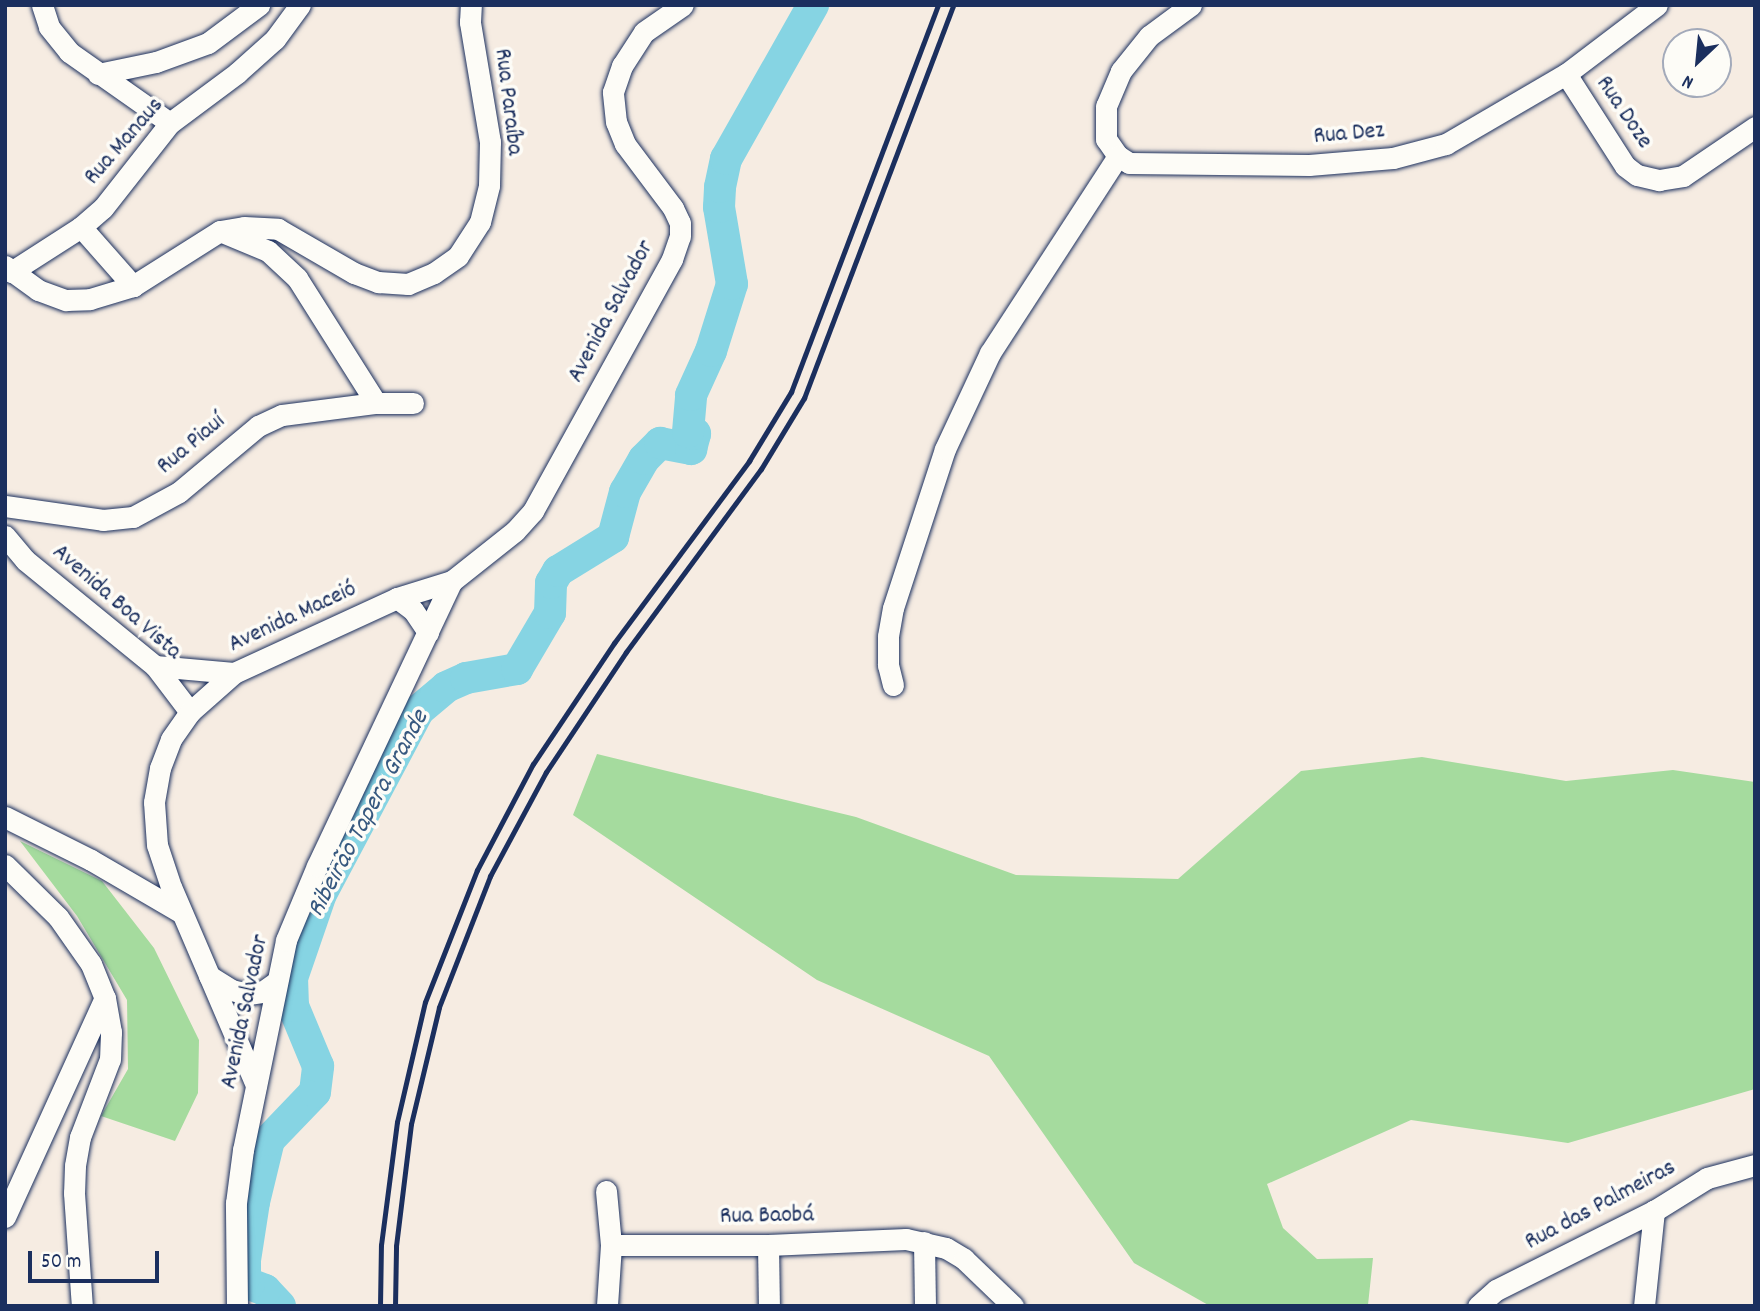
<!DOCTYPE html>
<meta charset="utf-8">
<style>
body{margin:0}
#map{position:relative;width:1760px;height:1311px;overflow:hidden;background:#f6ece2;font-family:Dekko,sans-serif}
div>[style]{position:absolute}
.green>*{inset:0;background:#a5db9e}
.river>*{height:32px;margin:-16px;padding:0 16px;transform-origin:16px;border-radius:16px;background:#86d4e3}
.roads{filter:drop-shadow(0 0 2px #1b2f5e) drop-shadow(0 0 2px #1b2f5e)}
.minor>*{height:21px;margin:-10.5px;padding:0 10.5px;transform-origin:10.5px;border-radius:10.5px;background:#fdfcf7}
.rail>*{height:5px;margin:-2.5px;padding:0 2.5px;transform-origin:2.5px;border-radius:2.5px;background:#1b2f5e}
span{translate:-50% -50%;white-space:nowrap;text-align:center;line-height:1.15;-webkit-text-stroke:7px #fdfcf7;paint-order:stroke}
.street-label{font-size:24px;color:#1b2f5e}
.water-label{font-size:26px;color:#36587f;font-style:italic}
.frame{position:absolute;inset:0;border:7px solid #1b2f5e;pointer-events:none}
.north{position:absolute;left:1662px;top:28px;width:70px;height:70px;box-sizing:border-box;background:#fdfcf7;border:2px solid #a3aaba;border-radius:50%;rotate:206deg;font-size:19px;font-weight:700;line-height:28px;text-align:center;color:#1b2f5e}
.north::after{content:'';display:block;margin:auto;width:24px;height:32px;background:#1b2f5e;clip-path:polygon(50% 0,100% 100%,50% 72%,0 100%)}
.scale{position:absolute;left:28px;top:1251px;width:131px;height:32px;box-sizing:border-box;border:4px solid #1b2f5e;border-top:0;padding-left:9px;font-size:21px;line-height:24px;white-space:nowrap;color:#1b2f5e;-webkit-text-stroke:5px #fdfcf7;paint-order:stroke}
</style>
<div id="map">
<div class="green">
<i style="clip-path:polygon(597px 754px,856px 817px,1016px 875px,1178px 879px,1301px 771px,1422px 757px,1566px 781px,1673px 770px,1755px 782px,1755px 1089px,1568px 1143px,1411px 1120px,1267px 1184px,1283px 1228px,1317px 1259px,1373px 1258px,1368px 1305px,1210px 1306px,1134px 1263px,989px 1056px,817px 980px,573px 815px)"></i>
<i style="clip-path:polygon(20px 841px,102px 881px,154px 948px,199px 1040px,198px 1093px,175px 1141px,101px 1116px,128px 1069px,127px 1000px,77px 916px)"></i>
</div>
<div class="river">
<i style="left:280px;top:1306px;width:22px;rotate:-133deg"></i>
<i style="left:265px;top:1290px;width:17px;rotate:-159deg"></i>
<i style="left:249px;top:1284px;width:8px;rotate:-120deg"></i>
<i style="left:245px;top:1277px;width:17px;rotate:-90deg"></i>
<i style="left:245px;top:1260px;width:59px;rotate:-81.2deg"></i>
<i style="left:254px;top:1202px;width:64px;rotate:-76.4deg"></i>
<i style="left:269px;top:1140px;width:66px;rotate:-46.2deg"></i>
<i style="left:315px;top:1092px;width:26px;rotate:-83deg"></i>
<i style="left:318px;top:1066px;width:65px;rotate:-112.6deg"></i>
<i style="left:293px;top:1006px;width:28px;rotate:-92deg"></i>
<i style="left:292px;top:978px;width:89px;rotate:-71deg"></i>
<i style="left:321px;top:894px;width:208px;rotate:-62deg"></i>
<i style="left:419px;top:710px;width:35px;rotate:-40deg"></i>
<i style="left:446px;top:687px;width:22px;rotate:-24deg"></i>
<i style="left:466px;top:678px;width:52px;rotate:-10deg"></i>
<i style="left:517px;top:669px;width:65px;rotate:-59.5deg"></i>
<i style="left:550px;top:613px;width:30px;rotate:-88deg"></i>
<i style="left:551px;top:583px;width:14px;rotate:-60deg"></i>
<i style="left:558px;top:571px;width:65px;rotate:-31.7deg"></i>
<i style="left:613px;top:537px;width:47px;rotate:-75.1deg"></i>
<i style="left:625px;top:492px;width:38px;rotate:-60deg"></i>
<i style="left:644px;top:459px;width:23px;rotate:-45deg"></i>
<i style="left:660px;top:443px;width:32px;rotate:11deg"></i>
<i style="left:691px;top:449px;width:16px;rotate:-75deg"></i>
<i style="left:695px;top:434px;width:7px;rotate:-164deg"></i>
<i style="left:688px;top:432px;width:37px;rotate:-85deg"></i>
<i style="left:691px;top:395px;width:48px;rotate:-65.6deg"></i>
<i style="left:711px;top:351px;width:70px;rotate:-72.6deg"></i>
<i style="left:732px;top:284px;width:78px;rotate:-99.6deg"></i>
<i style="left:719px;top:207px;width:20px;rotate:-87deg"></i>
<i style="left:720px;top:187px;width:29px;rotate:-78deg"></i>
<i style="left:726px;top:159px;width:177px;rotate:-60.5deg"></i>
</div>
<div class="roads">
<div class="minor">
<i style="left:42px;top:5px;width:23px;rotate:72deg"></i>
<i style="left:49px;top:27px;width:32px;rotate:51deg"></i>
<i style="left:69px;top:52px;width:123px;rotate:35.1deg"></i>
<i style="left:1191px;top:5px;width:52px;rotate:143.6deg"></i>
<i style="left:1149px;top:36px;width:45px;rotate:128.7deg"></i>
<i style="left:1121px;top:71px;width:38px;rotate:113deg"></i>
<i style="left:1106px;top:106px;width:33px;rotate:90deg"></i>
<i style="left:1106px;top:139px;width:21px;rotate:55deg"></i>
<i style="left:1118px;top:156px;width:13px;rotate:32deg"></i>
<i style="left:1129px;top:163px;width:180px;rotate:0.6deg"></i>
<i style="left:1309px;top:165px;width:84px;rotate:-4.8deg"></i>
<i style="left:1393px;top:158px;width:55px;rotate:-14.8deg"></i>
<i style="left:1446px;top:144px;width:139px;rotate:-30.3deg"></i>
<i style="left:1566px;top:74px;width:114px;rotate:-37.2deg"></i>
<i style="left:98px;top:74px;width:59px;rotate:-11.7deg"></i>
<i style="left:156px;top:62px;width:55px;rotate:-20.1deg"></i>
<i style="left:208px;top:43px;width:64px;rotate:-36.7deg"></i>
<i style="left:1566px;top:74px;width:109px;rotate:57.3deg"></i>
<i style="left:1625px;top:166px;width:15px;rotate:37deg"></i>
<i style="left:1637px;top:175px;width:23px;rotate:13deg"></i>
<i style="left:1659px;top:180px;width:24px;rotate:-9deg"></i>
<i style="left:1683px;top:176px;width:87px;rotate:-34.2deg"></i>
<i style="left:81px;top:227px;width:79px;rotate:48.6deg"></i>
<i style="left:220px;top:231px;width:52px;rotate:22.6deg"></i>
<i style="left:268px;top:251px;width:40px;rotate:43deg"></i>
<i style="left:297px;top:278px;width:148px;rotate:57.7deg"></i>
<i style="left:5px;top:266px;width:41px;rotate:36deg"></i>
<i style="left:38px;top:290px;width:30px;rotate:20deg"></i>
<i style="left:66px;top:300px;width:24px;rotate:-2deg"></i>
<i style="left:90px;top:299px;width:45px;rotate:-16.8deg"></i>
<i style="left:133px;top:286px;width:103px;rotate:-32.3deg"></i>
<i style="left:220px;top:231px;width:24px;rotate:-9deg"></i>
<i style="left:244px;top:227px;width:34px;rotate:3deg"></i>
<i style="left:278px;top:229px;width:88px;rotate:30.1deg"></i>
<i style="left:354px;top:273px;width:26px;rotate:21deg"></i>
<i style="left:378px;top:282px;width:30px;rotate:4deg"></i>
<i style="left:408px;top:284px;width:28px;rotate:-23deg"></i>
<i style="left:434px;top:273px;width:29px;rotate:-35deg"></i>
<i style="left:458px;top:256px;width:40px;rotate:-57.1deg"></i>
<i style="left:480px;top:222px;width:38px;rotate:-76deg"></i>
<i style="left:489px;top:185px;width:43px;rotate:-88.7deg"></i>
<i style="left:490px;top:142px;width:122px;rotate:-99.5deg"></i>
<i style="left:470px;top:22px;width:17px;rotate:-87deg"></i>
<i style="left:11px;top:272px;width:83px;rotate:-32.7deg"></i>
<i style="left:81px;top:227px;width:29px;rotate:-41deg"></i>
<i style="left:103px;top:208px;width:108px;rotate:-51.8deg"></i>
<i style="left:170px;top:123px;width:84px;rotate:-36.7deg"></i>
<i style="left:237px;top:73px;width:51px;rotate:-41.8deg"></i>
<i style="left:275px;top:39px;width:42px;rotate:-53.7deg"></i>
<i style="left:5px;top:506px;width:99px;rotate:8.1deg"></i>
<i style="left:103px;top:520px;width:30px;rotate:-6deg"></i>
<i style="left:133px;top:517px;width:52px;rotate:-28.5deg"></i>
<i style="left:179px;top:492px;width:103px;rotate:-39.9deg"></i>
<i style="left:258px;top:426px;width:26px;rotate:-25deg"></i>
<i style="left:282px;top:415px;width:95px;rotate:-7.3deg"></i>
<i style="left:376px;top:403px;width:37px"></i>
<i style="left:5px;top:536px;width:31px;rotate:50deg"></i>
<i style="left:25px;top:560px;width:168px;rotate:39.2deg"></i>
<i style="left:155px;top:666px;width:58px;rotate:52.7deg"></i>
<i style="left:397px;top:598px;width:20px;rotate:37deg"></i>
<i style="left:413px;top:610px;width:27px;rotate:56deg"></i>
<i style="left:155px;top:666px;width:79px;rotate:5.1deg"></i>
<i style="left:893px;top:685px;width:21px;rotate:-104deg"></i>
<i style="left:888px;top:665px;width:29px;rotate:-90deg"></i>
<i style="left:888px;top:636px;width:28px;rotate:-80deg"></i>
<i style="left:893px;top:608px;width:167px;rotate:-71.9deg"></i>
<i style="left:945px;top:449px;width:106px;rotate:-64.9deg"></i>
<i style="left:990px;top:353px;width:235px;rotate:-57deg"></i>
<i style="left:5px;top:817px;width:96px;rotate:26.6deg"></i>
<i style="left:91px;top:860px;width:105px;rotate:30.2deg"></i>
<i style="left:5px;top:865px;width:74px;rotate:44.5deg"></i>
<i style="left:58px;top:917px;width:57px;rotate:54.9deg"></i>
<i style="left:91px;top:964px;width:37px;rotate:68deg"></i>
<i style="left:105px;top:998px;width:35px;rotate:80deg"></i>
<i style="left:111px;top:1032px;width:27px;rotate:92deg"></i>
<i style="left:110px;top:1059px;width:84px;rotate:111deg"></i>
<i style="left:80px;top:1137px;width:29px;rotate:100deg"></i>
<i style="left:75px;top:1166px;width:27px;rotate:92deg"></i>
<i style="left:74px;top:1193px;width:113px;rotate:86deg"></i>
<i style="left:209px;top:976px;width:26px;rotate:32deg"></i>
<i style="left:231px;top:990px;width:17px;rotate:13deg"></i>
<i style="left:248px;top:994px;width:14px;rotate:-8deg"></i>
<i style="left:262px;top:992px;width:16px;rotate:-35deg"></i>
<i style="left:256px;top:1085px;width:215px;rotate:-113.2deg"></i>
<i style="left:171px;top:887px;width:44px;rotate:-108.4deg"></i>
<i style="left:157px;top:845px;width:43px;rotate:-94deg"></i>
<i style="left:154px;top:802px;width:35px;rotate:-80deg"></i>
<i style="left:160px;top:768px;width:31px;rotate:-69deg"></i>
<i style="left:171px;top:739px;width:33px;rotate:-55deg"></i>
<i style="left:190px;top:712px;width:59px;rotate:-41.6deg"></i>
<i style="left:234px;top:673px;width:179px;rotate:-24.7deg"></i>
<i style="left:397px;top:598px;width:58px;rotate:-17.2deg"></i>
<i style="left:606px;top:1191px;width:54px;rotate:84.7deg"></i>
<i style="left:611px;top:1245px;width:61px;rotate:93.8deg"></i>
<i style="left:5px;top:1217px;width:241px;rotate:-65.5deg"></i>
<i style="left:924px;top:1242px;width:64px;rotate:89.1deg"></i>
<i style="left:611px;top:1245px;width:157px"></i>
<i style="left:768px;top:1245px;width:138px;rotate:-2.5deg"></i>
<i style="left:906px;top:1239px;width:41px;rotate:12.7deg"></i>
<i style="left:946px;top:1248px;width:21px;rotate:31deg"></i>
<i style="left:964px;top:1259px;width:68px;rotate:43.8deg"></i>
<i style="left:768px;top:1245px;width:61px;rotate:89.1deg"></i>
<i style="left:237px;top:1306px;width:103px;rotate:-90.6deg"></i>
<i style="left:236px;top:1203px;width:53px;rotate:-82.5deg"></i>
<i style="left:243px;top:1150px;width:214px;rotate:-78.4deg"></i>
<i style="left:286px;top:940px;width:80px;rotate:-67.3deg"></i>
<i style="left:317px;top:866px;width:315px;rotate:-64.7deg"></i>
<i style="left:452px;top:581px;width:80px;rotate:-38.4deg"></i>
<i style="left:515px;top:531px;width:27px;rotate:-48deg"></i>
<i style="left:533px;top:511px;width:288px;rotate:-61.1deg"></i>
<i style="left:672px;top:259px;width:24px;rotate:-71deg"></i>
<i style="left:680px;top:236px;width:13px;rotate:-90deg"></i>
<i style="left:680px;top:223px;width:17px;rotate:-115deg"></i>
<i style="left:673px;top:208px;width:80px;rotate:-126.9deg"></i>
<i style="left:625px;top:144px;width:24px;rotate:-112deg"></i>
<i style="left:616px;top:122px;width:30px;rotate:-96deg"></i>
<i style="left:613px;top:92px;width:28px;rotate:-71deg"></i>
<i style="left:622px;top:66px;width:40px;rotate:-57.1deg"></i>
<i style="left:644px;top:32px;width:47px;rotate:-34.7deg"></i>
<i style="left:1478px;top:1306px;width:24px;rotate:-42deg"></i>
<i style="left:1496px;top:1290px;width:177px;rotate:-26.6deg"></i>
<i style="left:1654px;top:1211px;width:62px;rotate:-31.9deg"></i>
<i style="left:1707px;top:1178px;width:50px;rotate:-15.2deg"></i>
<i style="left:1644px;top:1306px;width:96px;rotate:-84deg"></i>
</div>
</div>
<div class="rail">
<i style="left:380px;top:1306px;width:61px;rotate:-89.1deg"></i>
<i style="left:381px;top:1245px;width:124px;rotate:-82.6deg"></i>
<i style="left:397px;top:1122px;width:123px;rotate:-76.9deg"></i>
<i style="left:425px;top:1002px;width:142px;rotate:-68.5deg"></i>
<i style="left:477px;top:870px;width:120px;rotate:-62.2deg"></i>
<i style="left:533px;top:764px;width:146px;rotate:-56.2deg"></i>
<i style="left:614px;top:643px;width:227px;rotate:-53.4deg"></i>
<i style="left:749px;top:461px;width:81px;rotate:-58.7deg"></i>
<i style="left:791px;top:392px;width:414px;rotate:-69.2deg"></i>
<i style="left:395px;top:1306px;width:60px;rotate:-89deg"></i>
<i style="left:396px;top:1246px;width:123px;rotate:-83deg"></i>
<i style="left:411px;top:1124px;width:120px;rotate:-76.5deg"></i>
<i style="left:439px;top:1007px;width:141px;rotate:-68.7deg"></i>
<i style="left:490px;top:876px;width:118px;rotate:-61.7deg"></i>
<i style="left:546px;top:772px;width:144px;rotate:-56.3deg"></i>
<i style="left:626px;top:652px;width:227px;rotate:-53.6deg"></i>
<i style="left:761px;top:469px;width:83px;rotate:-58.8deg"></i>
<i style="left:804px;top:398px;width:420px;rotate:-69.2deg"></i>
</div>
<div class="street-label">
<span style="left:507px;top:102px;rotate:83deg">Rua Paraíba</span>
<span style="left:1623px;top:113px;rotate:56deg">Rua Doze</span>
<span style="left:1349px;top:135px;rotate:-5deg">Rua Dez</span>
<span style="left:125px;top:142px;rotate:-49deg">Rua Manaus</span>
<span style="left:612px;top:312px;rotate:-62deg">Avenida Salvador</span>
<span style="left:192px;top:445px;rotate:-40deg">Rua Piauí</span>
<span style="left:116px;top:603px;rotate:41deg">Avenida Boa Vista</span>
<span style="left:293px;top:618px;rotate:-25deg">Avenida Maceió</span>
<span style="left:246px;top:1012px;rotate:-78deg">Avenida Salvador</span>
<span style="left:1601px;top:1206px;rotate:-28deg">Rua das Palmeiras</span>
<span style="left:767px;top:1217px;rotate:-1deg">Rua Baobá</span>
</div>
<div class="water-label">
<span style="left:369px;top:814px;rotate:-62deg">Ribeirão Tapera Grande</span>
</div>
<div class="frame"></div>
<div class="north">N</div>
<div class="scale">50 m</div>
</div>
